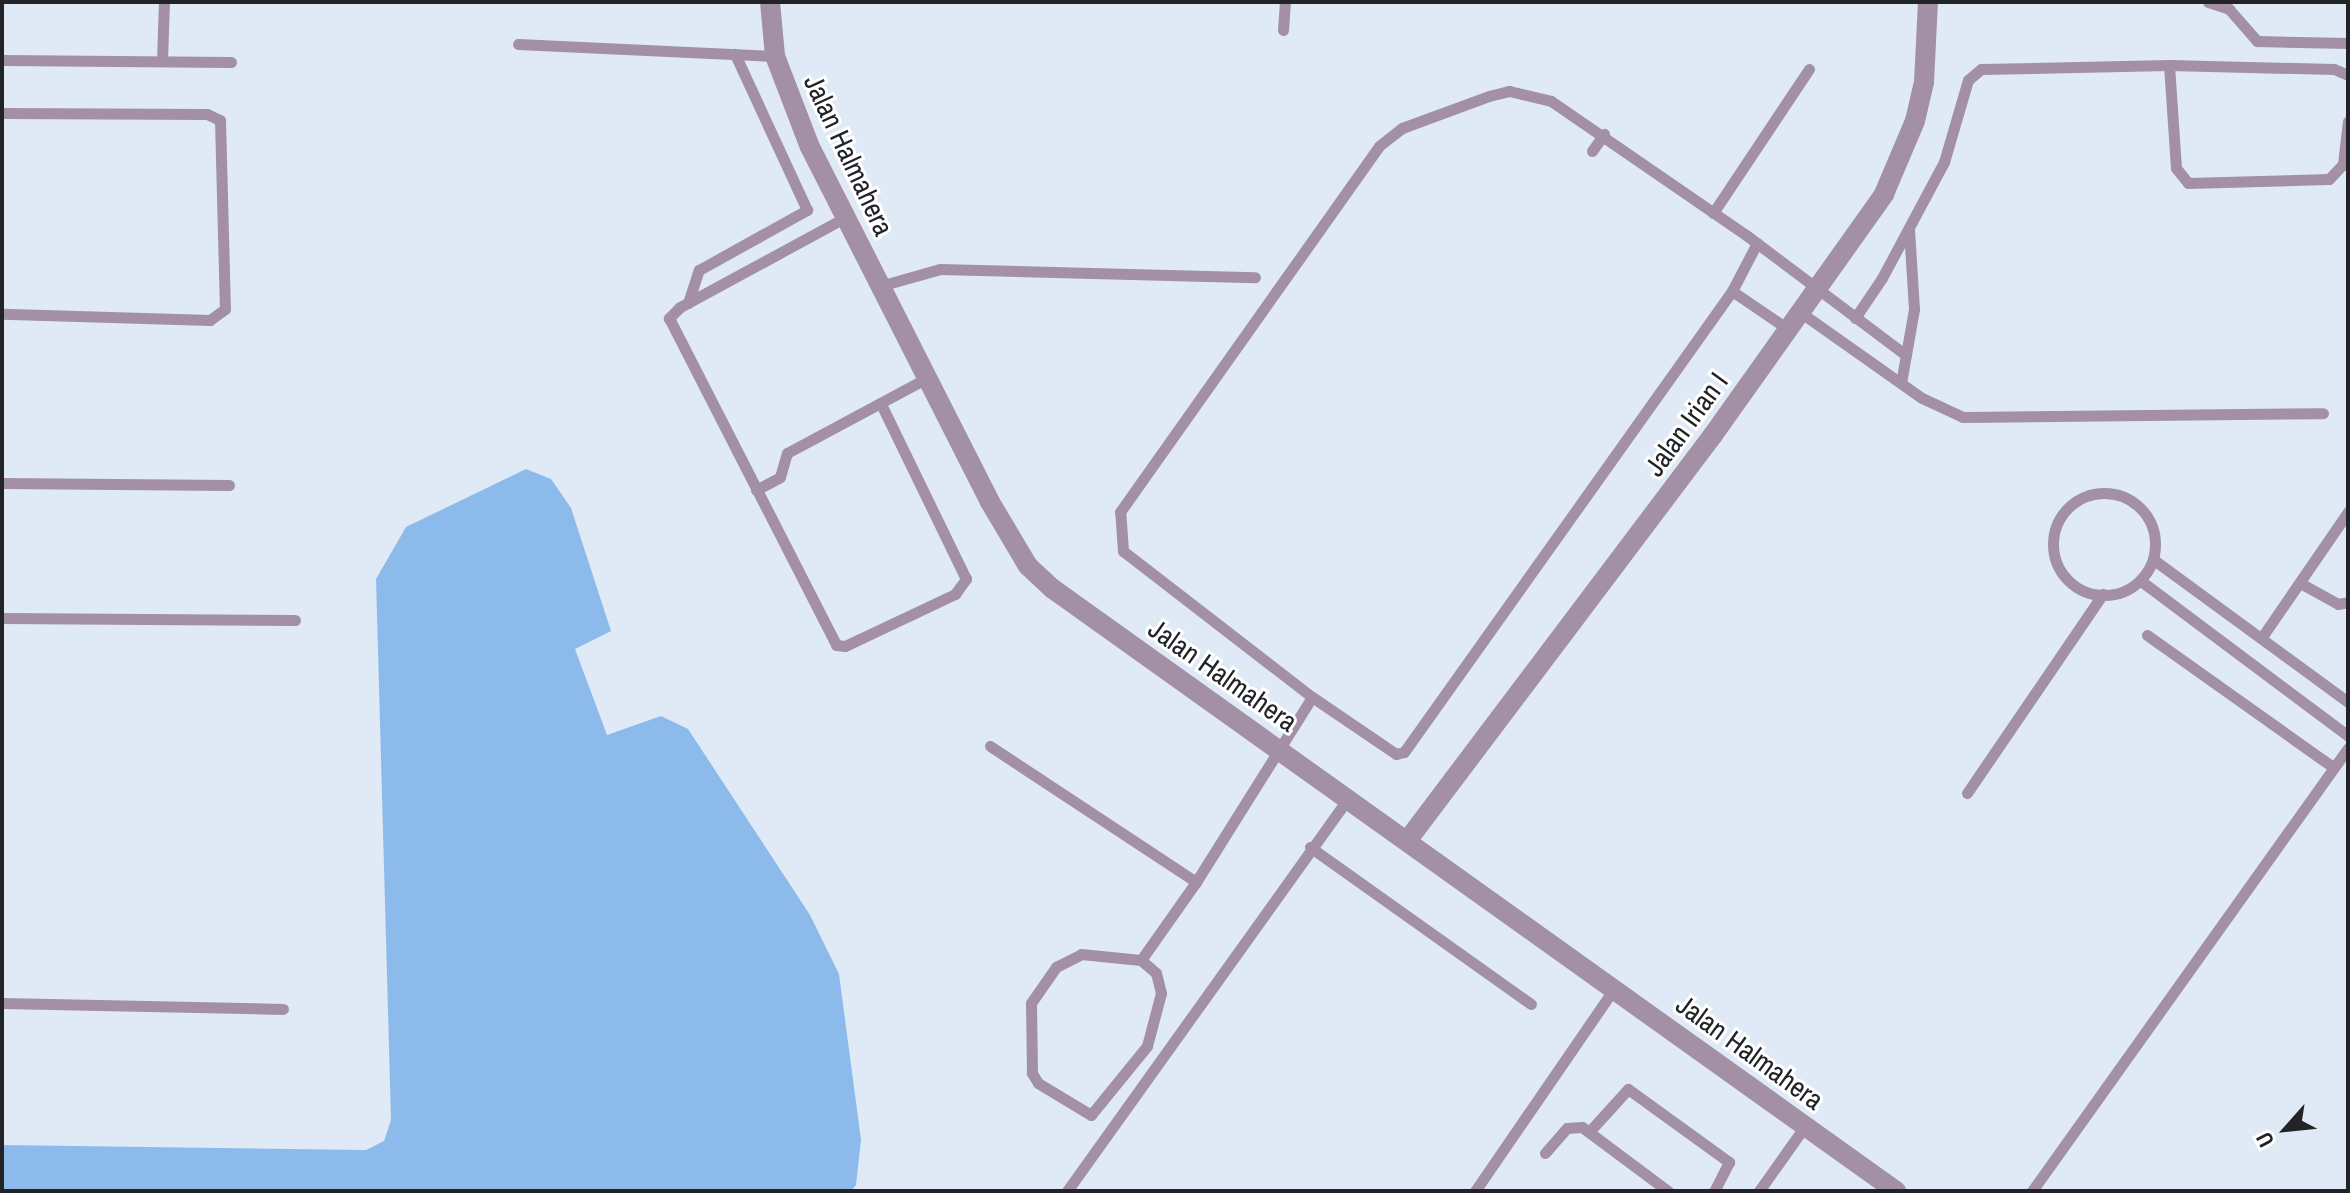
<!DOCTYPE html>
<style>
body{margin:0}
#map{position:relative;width:2350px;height:1193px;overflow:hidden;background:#eff5fb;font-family:"Archivo Narrow",sans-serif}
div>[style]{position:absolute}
.built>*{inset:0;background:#dfeaf6;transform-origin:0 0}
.water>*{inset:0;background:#8cbbeb}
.lane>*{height:11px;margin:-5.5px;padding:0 5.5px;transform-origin:5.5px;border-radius:5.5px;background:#a390a5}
.lane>.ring{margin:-5.5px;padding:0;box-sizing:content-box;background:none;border:11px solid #a390a5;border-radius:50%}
.street>*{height:20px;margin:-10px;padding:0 10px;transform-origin:10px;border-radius:10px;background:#a390a5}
span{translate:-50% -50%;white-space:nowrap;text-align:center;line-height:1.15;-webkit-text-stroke:6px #fff;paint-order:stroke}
.street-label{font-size:28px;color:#212326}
.frame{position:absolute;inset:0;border:4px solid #212326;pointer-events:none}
.north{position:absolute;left:2246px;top:1089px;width:80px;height:80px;-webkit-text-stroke:6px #fff;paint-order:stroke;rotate:243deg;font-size:22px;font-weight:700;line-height:32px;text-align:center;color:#212326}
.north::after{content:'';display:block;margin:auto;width:28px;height:36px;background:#212326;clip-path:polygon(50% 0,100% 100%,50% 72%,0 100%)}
</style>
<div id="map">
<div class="built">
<i style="left:2px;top:2px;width:2346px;height:1189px"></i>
</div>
<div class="water">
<i style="clip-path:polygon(526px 469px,551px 479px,571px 508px,611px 631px,575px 649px,607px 735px,661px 716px,688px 729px,810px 915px,839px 974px,861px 1140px,856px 1185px,851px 1191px,2px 1191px,2px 1145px,366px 1150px,384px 1141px,391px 1120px,376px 579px,406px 527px)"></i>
</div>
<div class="lane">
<i style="left:2208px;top:2px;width:22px;rotate:18deg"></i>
<i style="left:2229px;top:9px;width:43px;rotate:48.8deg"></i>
<i style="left:2257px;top:41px;width:91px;rotate:1.3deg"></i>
<i style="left:1283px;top:30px;width:28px;rotate:-86deg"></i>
<i style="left:518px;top:44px;width:257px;rotate:2.7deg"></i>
<i style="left:2px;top:60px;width:229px;rotate:0.5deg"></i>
<i style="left:162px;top:61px;width:59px;rotate:-88.1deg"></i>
<i style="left:2169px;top:65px;width:103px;rotate:86.1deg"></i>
<i style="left:2176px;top:168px;width:19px;rotate:51deg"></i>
<i style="left:2188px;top:183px;width:141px;rotate:-1.6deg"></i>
<i style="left:2329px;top:179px;width:21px;rotate:-47deg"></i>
<i style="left:2343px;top:164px;width:43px;rotate:-83.4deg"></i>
<i style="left:2px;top:113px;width:205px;rotate:0.3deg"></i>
<i style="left:207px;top:114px;width:14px;rotate:25deg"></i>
<i style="left:220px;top:120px;width:189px;rotate:88.5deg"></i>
<i style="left:225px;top:309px;width:19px;rotate:144deg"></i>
<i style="left:210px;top:320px;width:208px;rotate:-178.3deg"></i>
<i style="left:1592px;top:151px;width:21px;rotate:-55deg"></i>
<i style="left:1713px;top:213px;width:173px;rotate:-56.3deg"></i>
<i style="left:846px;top:217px;width:189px;rotate:151.5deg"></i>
<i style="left:680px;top:307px;width:16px;rotate:135deg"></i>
<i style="left:669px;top:318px;width:367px;rotate:62.9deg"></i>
<i style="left:836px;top:645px;width:9px;rotate:6deg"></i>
<i style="left:845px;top:646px;width:122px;rotate:-25.3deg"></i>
<i style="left:955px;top:594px;width:19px;rotate:-54deg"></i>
<i style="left:966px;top:579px;width:192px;rotate:-115.9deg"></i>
<i style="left:1757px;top:243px;width:54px;rotate:117.5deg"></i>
<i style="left:1732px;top:291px;width:566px;rotate:125.43deg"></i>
<i style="left:1404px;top:752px;width:8px;rotate:166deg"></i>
<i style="left:1396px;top:754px;width:102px;rotate:-145.8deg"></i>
<i style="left:1312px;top:697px;width:239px;rotate:-142.3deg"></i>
<i style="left:1123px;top:551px;width:39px;rotate:-94deg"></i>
<i style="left:1120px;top:512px;width:448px;rotate:-54.7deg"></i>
<i style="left:1379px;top:146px;width:29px;rotate:-38deg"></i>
<i style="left:1402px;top:128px;width:93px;rotate:-20.2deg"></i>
<i style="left:1489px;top:96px;width:21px;rotate:-14deg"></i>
<i style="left:1509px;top:91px;width:43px;rotate:13.4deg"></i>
<i style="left:1551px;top:101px;width:237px;rotate:34.5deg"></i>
<i style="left:1746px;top:235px;width:200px;rotate:36.9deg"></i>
<i style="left:880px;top:286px;width:62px;rotate:-15.8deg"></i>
<i style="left:940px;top:269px;width:315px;rotate:1.5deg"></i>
<i style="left:1732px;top:291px;width:68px;rotate:34.2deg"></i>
<i style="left:688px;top:303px;width:35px;rotate:-72deg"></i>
<i style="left:699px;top:270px;width:124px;rotate:-29.1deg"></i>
<i style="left:807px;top:210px;width:172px;rotate:-114.8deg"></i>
<i style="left:1800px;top:312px;width:149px;rotate:35.2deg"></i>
<i style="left:1922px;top:398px;width:45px;rotate:24.9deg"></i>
<i style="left:1963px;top:417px;width:360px;rotate:-0.6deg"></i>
<i style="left:1855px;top:318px;width:48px;rotate:-56deg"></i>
<i style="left:1882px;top:278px;width:132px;rotate:-61.9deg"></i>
<i style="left:1944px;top:162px;width:85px;rotate:-73.7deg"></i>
<i style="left:1968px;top:80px;width:17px;rotate:-40deg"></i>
<i style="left:1981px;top:69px;width:188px;rotate:-1.2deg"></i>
<i style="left:2169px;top:65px;width:165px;rotate:1.4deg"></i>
<i style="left:2334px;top:69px;width:15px;rotate:23deg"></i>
<i style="left:1901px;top:383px;width:75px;rotate:-80deg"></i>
<i style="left:1914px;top:309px;width:80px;rotate:-93.6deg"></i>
<i style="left:2px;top:483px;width:227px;rotate:0.5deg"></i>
<i style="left:756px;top:490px;width:27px;rotate:-28deg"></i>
<i style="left:780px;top:477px;width:25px;rotate:-74deg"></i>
<i style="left:787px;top:453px;width:159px;rotate:-28.2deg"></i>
<i class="ring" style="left:2053px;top:493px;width:91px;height:91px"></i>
<i style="left:2154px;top:560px;width:240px;rotate:36.2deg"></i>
<i style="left:2141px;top:581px;width:259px;rotate:36.8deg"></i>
<i style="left:2300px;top:583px;width:43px;rotate:28.9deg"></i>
<i style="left:2338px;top:604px;width:10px;rotate:-11deg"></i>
<i style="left:2px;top:618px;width:293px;rotate:0.4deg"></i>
<i style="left:2147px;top:635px;width:228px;rotate:35.4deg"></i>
<i style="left:2262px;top:637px;width:152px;rotate:-55.5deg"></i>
<i style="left:990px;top:746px;width:247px;rotate:33.4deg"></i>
<i style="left:1196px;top:882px;width:218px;rotate:-57.9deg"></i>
<i style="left:1967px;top:793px;width:241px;rotate:-55.7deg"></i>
<i style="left:1310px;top:847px;width:271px;rotate:35.4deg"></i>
<i style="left:1081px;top:954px;width:60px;rotate:5.7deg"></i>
<i style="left:1141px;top:960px;width:20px;rotate:41deg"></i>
<i style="left:1156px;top:973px;width:21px;rotate:76deg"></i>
<i style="left:1161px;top:993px;width:55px;rotate:104.8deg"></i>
<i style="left:1147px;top:1046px;width:89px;rotate:129.1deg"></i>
<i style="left:1091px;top:1115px;width:62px;rotate:-148.9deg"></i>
<i style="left:1038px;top:1083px;width:12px;rotate:-121deg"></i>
<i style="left:1032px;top:1073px;width:70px;rotate:-90.8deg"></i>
<i style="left:1031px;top:1003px;width:44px;rotate:-55.2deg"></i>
<i style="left:1056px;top:967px;width:28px;rotate:-27deg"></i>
<i style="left:1141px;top:960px;width:95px;rotate:-54.8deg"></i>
<i style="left:2px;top:1003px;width:281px;rotate:1.2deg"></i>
<i style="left:1589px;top:1132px;width:58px;rotate:-47.8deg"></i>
<i style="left:1628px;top:1089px;width:125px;rotate:35.9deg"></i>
<i style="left:1729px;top:1162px;width:33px;rotate:117deg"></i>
<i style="left:1545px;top:1153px;width:33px;rotate:-49deg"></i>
<i style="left:1567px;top:1128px;width:15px;rotate:-4deg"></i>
<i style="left:1582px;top:1127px;width:107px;rotate:36.7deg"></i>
<i style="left:1067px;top:1191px;width:483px;rotate:-54.4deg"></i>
<i style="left:1475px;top:1191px;width:245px;rotate:-55.5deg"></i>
<i style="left:1759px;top:1191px;width:80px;rotate:-54.7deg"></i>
<i style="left:2032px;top:1191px;width:544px;rotate:-54.5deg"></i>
</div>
<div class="street">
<i style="left:770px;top:2px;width:54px;rotate:84.7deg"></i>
<i style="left:775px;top:56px;width:97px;rotate:69deg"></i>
<i style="left:810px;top:147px;width:398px;rotate:63.1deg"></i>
<i style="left:990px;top:502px;width:74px;rotate:59.3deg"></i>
<i style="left:1028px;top:566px;width:34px;rotate:43deg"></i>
<i style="left:1053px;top:589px;width:1036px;rotate:35.53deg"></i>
<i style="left:1407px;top:841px;width:508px;rotate:-52.99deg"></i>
<i style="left:1713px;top:435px;width:296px;rotate:-54.6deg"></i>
<i style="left:1884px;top:194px;width:79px;rotate:-67deg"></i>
<i style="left:1915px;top:121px;width:39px;rotate:-77deg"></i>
<i style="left:1924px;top:83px;width:81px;rotate:-87.2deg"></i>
</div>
<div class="street-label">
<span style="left:849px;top:155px;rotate:65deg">Jalan Halmahera</span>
<span style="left:1686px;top:424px;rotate:-54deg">Jalan Irian I</span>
<span style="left:1223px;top:675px;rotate:35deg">Jalan Halmahera</span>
<span style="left:1750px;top:1052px;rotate:36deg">Jalan Halmahera</span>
</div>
<div class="frame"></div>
<div class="north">U</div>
</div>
